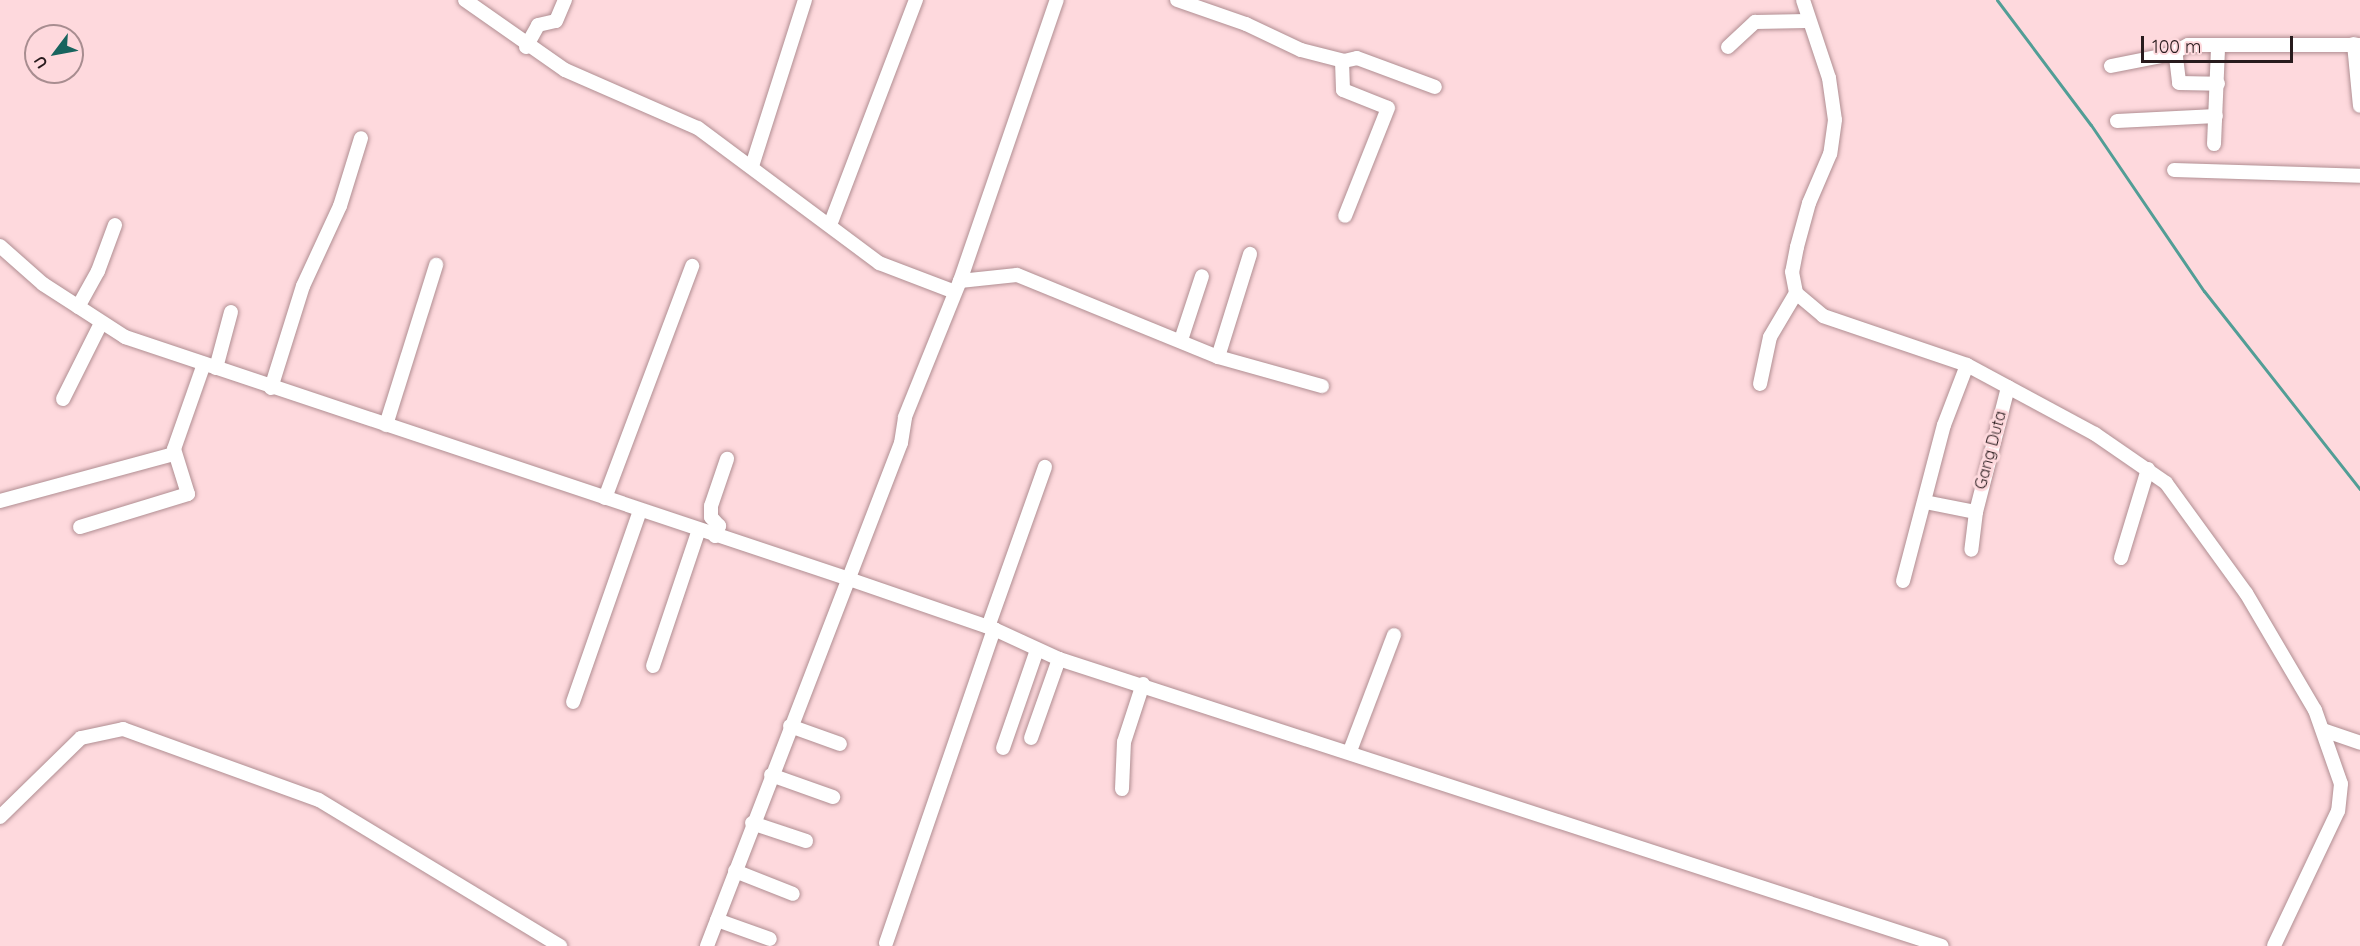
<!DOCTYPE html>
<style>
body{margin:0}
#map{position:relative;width:2360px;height:946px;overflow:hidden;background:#fed9dd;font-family:Quicksand,sans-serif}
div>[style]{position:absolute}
.stream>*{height:3px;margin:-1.5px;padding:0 1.5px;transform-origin:1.5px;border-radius:1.5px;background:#529e96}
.roads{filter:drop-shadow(0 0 2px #b08e92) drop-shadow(0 0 2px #b08e92)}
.minor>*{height:14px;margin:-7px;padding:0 7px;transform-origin:7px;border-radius:7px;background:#fff}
span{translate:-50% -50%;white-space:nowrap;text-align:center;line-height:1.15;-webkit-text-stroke:6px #fed9dd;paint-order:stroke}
.street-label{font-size:16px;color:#281b1d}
.north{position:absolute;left:24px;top:24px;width:60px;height:60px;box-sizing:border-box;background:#fed9dd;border:2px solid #a88d90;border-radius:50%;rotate:238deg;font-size:16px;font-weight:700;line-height:24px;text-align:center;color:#281b1d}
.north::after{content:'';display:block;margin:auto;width:21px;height:27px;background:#18645e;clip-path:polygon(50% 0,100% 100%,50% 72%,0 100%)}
.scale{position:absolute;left:2141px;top:36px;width:152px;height:27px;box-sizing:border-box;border:3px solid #281b1d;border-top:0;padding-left:8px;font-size:18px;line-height:21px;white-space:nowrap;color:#281b1d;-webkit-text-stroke:4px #fed9dd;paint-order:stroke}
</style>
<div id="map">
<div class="stream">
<i style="left:1997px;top:0;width:156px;rotate:53.1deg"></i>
<i style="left:2091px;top:125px;width:201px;rotate:55.8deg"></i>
<i style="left:2204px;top:291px;width:252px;rotate:51.8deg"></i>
</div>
<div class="roads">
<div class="minor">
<i style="left:465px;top:0;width:122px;rotate:35deg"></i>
<i style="left:565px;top:70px;width:145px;rotate:23.6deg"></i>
<i style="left:698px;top:128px;width:226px;rotate:36.7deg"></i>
<i style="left:879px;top:263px;width:81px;rotate:20.9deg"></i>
<i style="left:1177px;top:0;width:73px;rotate:19.2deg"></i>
<i style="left:1246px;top:24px;width:61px;rotate:25.3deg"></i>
<i style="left:1301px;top:50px;width:44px;rotate:14.3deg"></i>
<i style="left:1344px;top:61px;width:13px;rotate:-13deg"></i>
<i style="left:1357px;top:58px;width:83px;rotate:20.4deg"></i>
<i style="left:1803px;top:0;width:82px;rotate:71.6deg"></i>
<i style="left:1829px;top:78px;width:42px;rotate:81.9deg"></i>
<i style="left:1835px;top:120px;width:34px;rotate:98deg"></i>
<i style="left:1830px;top:154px;width:53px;rotate:113.2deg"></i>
<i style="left:1809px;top:203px;width:46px;rotate:105.3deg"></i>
<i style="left:1797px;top:247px;width:25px;rotate:101deg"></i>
<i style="left:1792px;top:272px;width:21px;rotate:79deg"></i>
<i style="left:1796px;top:293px;width:35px;rotate:40deg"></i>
<i style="left:1823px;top:316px;width:152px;rotate:18.8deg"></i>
<i style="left:1967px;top:365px;width:145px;rotate:28.3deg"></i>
<i style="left:2095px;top:434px;width:86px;rotate:34.6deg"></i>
<i style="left:2166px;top:483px;width:136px;rotate:54deg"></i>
<i style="left:2246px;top:593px;width:136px;rotate:59.5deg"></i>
<i style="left:2315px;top:710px;width:78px;rotate:70.6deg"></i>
<i style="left:2341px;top:784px;width:27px;rotate:96deg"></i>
<i style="left:2338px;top:811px;width:149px;rotate:115.4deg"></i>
<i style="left:2354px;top:44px;width:62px;rotate:84.5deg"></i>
<i style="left:526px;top:47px;width:25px;rotate:-61deg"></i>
<i style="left:538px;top:25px;width:18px;rotate:-13deg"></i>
<i style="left:556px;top:21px;width:23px;rotate:-67deg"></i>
<i style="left:1728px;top:47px;width:37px;rotate:-43deg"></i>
<i style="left:1755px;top:22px;width:52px;rotate:-1.1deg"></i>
<i style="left:2171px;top:54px;width:19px;rotate:-28deg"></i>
<i style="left:2188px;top:45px;width:172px"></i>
<i style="left:1342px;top:61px;width:29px;rotate:88deg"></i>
<i style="left:1343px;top:90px;width:48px;rotate:21.8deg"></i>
<i style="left:1388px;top:108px;width:116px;rotate:111.7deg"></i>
<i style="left:2111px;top:66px;width:61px;rotate:-11.3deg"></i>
<i style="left:2171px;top:54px;width:6px;rotate:31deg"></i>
<i style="left:2176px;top:57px;width:26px;rotate:83deg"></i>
<i style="left:2179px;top:83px;width:39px;rotate:1deg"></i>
<i style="left:2117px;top:121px;width:99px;rotate:-2.9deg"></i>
<i style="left:2214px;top:144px;width:97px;rotate:-87.6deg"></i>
<i style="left:752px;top:166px;width:174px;rotate:-72.3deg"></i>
<i style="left:2174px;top:170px;width:186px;rotate:1.8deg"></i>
<i style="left:830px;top:225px;width:241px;rotate:-69.1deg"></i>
<i style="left:0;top:246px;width:57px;rotate:41.5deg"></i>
<i style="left:43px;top:284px;width:98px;rotate:32.9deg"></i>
<i style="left:125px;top:337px;width:760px;rotate:18.48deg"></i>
<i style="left:846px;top:578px;width:157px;rotate:19deg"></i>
<i style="left:994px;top:629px;width:72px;rotate:24.8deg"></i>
<i style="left:1059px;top:659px;width:928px;rotate:18.01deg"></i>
<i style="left:960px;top:281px;width:57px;rotate:-6deg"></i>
<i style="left:1017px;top:275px;width:217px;rotate:22.2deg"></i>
<i style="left:1218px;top:357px;width:108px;rotate:15.6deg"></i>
<i style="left:78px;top:307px;width:41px;rotate:-60.9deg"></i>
<i style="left:98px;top:271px;width:49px;rotate:-69.7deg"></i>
<i style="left:1181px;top:340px;width:67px;rotate:-71.8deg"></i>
<i style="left:1218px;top:357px;width:108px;rotate:-72.7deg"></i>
<i style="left:216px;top:368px;width:58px;rotate:-75deg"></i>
<i style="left:1760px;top:384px;width:48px;rotate:-78deg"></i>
<i style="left:1770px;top:337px;width:51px;rotate:-59.4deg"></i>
<i style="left:271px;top:388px;width:107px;rotate:-72.6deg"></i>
<i style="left:303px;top:286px;width:88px;rotate:-65.2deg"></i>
<i style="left:340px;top:206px;width:71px;rotate:-72.8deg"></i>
<i style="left:63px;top:399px;width:83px;rotate:-63.4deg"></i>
<i style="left:386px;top:425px;width:168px;rotate:-72.6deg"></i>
<i style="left:605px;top:498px;width:248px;rotate:-69.4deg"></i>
<i style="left:0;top:501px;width:180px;rotate:-15.1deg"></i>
<i style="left:1925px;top:502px;width:52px;rotate:11.1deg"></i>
<i style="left:1976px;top:512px;width:38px;rotate:97deg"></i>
<i style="left:1976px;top:512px;width:129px;rotate:-75.6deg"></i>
<i style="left:80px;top:527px;width:113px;rotate:-17deg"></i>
<i style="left:188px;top:494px;width:47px;rotate:-107.3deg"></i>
<i style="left:174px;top:449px;width:90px;rotate:-70.6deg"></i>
<i style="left:715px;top:536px;width:11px;rotate:-68deg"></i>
<i style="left:719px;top:526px;width:12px;rotate:-132deg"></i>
<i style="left:711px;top:517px;width:11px;rotate:-90deg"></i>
<i style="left:711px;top:506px;width:50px;rotate:-71.2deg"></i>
<i style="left:2121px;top:558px;width:93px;rotate:-73.1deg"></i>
<i style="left:1903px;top:581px;width:161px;rotate:-75.3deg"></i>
<i style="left:1944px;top:425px;width:64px;rotate:-69deg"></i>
<i style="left:988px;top:627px;width:170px;rotate:-70.4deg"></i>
<i style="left:653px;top:666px;width:141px;rotate:-71.4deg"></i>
<i style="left:573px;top:702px;width:202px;rotate:-70.7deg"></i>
<i style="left:790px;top:726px;width:53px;rotate:19.8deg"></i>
<i style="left:2323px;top:730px;width:39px;rotate:19deg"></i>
<i style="left:1031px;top:738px;width:84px;rotate:-70.5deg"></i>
<i style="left:1003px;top:748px;width:104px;rotate:-70.9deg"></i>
<i style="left:1350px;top:751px;width:124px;rotate:-69.2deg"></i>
<i style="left:771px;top:775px;width:66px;rotate:19.5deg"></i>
<i style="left:1122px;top:789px;width:47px;rotate:-87.6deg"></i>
<i style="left:1124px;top:742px;width:61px;rotate:-71.9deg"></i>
<i style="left:0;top:817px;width:113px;rotate:-44.3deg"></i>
<i style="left:81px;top:738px;width:43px;rotate:-12.1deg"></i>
<i style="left:123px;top:729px;width:208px;rotate:19.9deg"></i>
<i style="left:319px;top:800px;width:282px;rotate:31.2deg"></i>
<i style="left:752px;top:823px;width:57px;rotate:18.4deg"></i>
<i style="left:735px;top:871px;width:62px;rotate:21.6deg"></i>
<i style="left:717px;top:920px;width:56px;rotate:19.7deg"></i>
<i style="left:886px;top:943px;width:332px;rotate:-71deg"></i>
<i style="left:707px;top:946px;width:539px;rotate:-68.91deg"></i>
<i style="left:901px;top:443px;width:26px;rotate:-81deg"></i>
<i style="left:905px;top:417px;width:147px;rotate:-68deg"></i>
<i style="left:960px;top:281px;width:297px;rotate:-71deg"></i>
</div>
</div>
<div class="street-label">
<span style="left:1990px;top:450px;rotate:-75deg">Gang Duta</span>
</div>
<div class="north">U</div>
<div class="scale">100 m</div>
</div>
